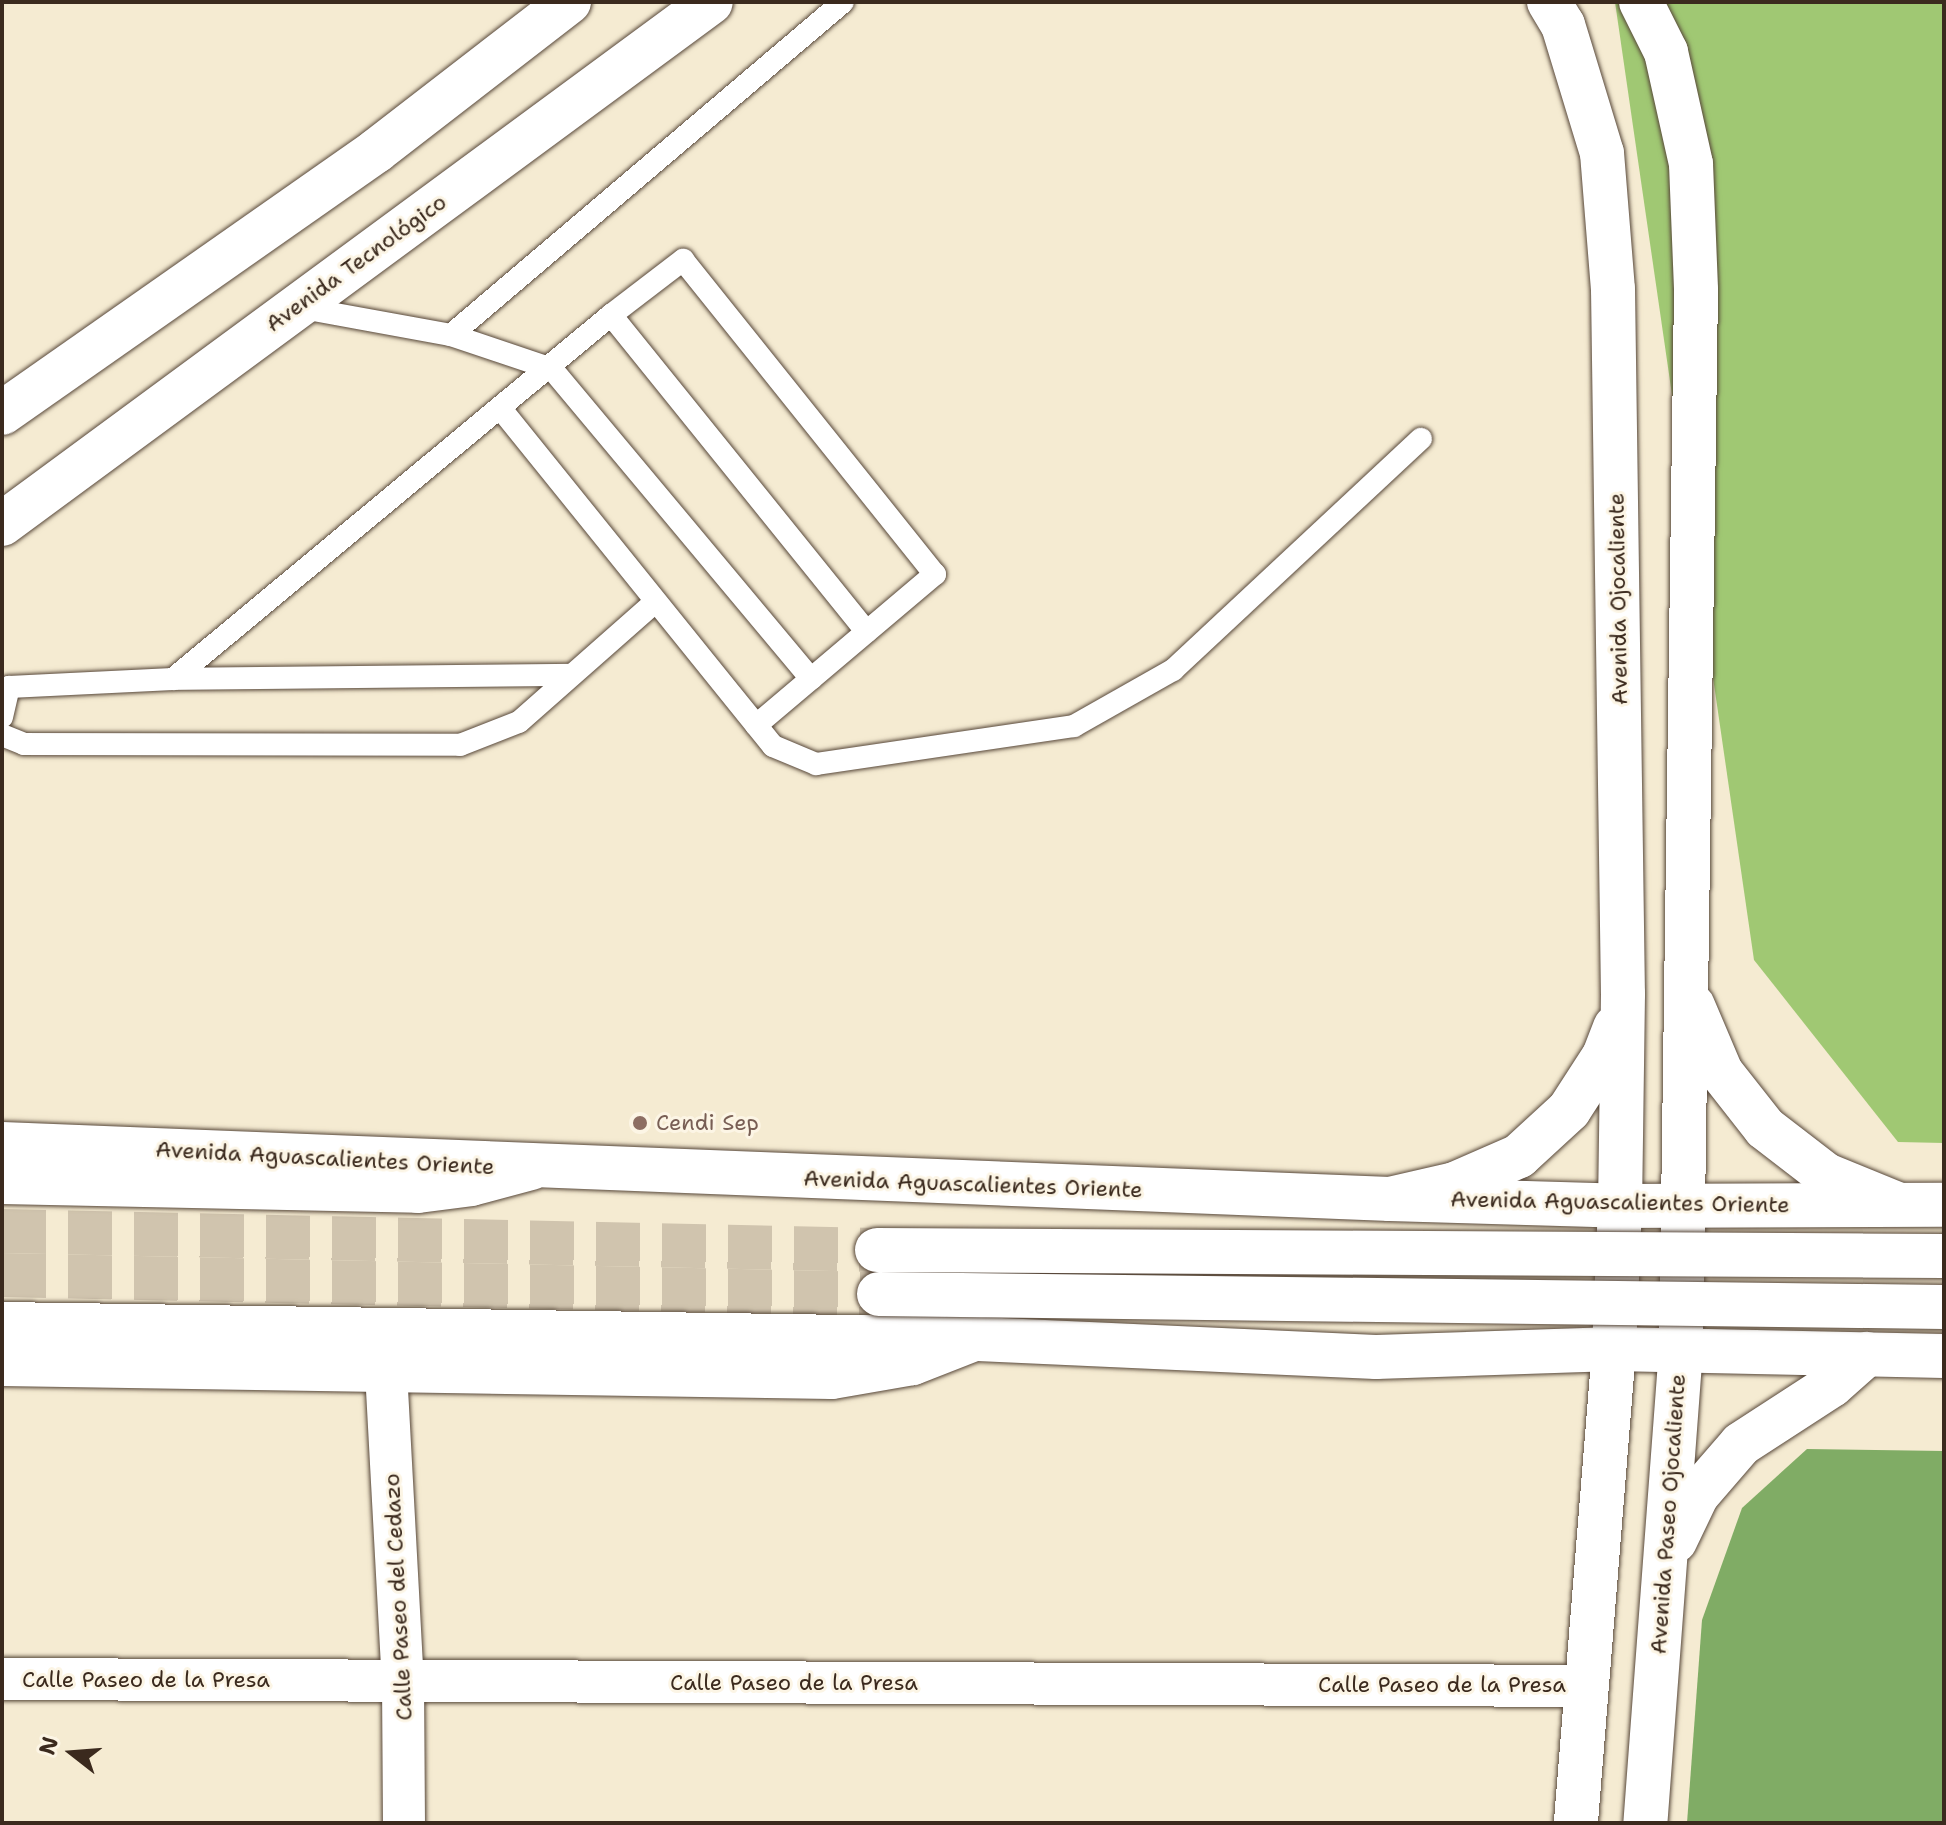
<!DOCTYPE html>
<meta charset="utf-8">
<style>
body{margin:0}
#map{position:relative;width:1946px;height:1825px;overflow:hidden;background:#f5ebd2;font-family:"Shantell Sans",sans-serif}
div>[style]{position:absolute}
.green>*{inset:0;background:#a0c873}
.forest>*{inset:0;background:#80ac65}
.primary-tunnel>*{height:44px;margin-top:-22px;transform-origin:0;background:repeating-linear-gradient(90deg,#d0c4ae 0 44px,transparent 0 66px)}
.roads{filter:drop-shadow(0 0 2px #574739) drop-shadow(0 0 2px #574739)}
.service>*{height:22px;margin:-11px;padding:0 11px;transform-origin:11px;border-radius:11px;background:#fff}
.minor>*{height:42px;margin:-21px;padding:0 21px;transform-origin:21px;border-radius:21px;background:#fff}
.tertiary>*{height:44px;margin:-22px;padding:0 22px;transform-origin:22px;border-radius:22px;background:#fff}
.secondary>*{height:44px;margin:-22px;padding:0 22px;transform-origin:22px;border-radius:22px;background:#fff}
.primary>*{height:44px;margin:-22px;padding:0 22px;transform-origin:22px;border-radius:22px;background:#fff}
.bridges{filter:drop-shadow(0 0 2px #574739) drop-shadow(0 0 2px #574739)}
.primary-bridge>*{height:44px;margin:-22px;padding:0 22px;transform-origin:22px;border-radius:22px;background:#fff}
.dots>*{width:22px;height:22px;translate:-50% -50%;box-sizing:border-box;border:4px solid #fcf5e5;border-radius:50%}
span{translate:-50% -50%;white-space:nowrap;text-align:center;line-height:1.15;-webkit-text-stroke:6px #fcf5e5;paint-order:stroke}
.street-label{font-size:22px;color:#3b2a1e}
.education-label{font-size:22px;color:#785e54}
.left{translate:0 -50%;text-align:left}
.frame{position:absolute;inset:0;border:4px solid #3b2a1e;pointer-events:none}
.north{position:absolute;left:32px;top:1713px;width:80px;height:80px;-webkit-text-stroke:6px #fcf5e5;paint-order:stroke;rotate:287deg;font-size:22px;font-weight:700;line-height:32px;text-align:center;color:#3b2a1e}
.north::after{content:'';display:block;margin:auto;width:28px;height:36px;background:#3b2a1e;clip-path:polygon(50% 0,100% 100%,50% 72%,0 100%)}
</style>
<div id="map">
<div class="green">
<i style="clip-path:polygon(1615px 2px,1944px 2px,1944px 1143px,1898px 1142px,1754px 960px)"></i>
</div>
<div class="forest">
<i style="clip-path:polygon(1807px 1449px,1944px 1451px,1944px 1823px,1687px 1823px,1702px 1620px,1742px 1508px)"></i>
</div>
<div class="primary-tunnel">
<i style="left:2px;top:1231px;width:875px;rotate:1.24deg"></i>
<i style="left:2px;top:1275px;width:877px;rotate:1.24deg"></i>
</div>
<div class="roads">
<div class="service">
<i style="left:297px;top:307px;width:157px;rotate:10.3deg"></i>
<i style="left:451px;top:335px;width:107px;rotate:18.6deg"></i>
<i style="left:552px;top:369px;width:404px;rotate:50.1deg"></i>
<i style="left:611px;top:315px;width:407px;rotate:51.1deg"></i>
<i style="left:451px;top:335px;width:514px;rotate:-40.35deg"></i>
<i style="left:173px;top:679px;width:395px;rotate:-0.6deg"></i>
<i style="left:2px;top:717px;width:31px;rotate:-77deg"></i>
<i style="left:9px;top:687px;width:164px;rotate:-2.8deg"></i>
<i style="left:173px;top:679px;width:570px;rotate:-39.73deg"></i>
<i style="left:611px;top:315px;width:91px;rotate:-37.4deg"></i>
<i style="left:683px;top:260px;width:403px;rotate:51.3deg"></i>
<i style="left:935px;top:574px;width:234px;rotate:139.8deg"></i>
<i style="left:756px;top:725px;width:407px;rotate:-128.9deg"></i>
<i style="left:756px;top:725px;width:27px;rotate:51deg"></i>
<i style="left:773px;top:746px;width:47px;rotate:22.7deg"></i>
<i style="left:816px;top:764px;width:261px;rotate:-8.4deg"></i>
<i style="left:1074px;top:726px;width:114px;rotate:-29.5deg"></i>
<i style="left:1173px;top:670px;width:339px;rotate:-43deg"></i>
<i style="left:2px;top:735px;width:24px;rotate:22deg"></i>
<i style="left:24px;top:744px;width:436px;rotate:0.1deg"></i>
<i style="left:460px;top:745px;width:63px;rotate:-21.3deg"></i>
<i style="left:519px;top:722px;width:181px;rotate:-41.4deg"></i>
</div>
<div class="minor">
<i style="left:2px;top:1365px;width:830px;rotate:0.9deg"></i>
<i style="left:832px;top:1378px;width:82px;rotate:-9.8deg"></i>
<i style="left:913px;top:1364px;width:69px;rotate:-21.3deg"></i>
<i style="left:386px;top:1371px;width:311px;rotate:86.9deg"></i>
<i style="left:403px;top:1682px;width:141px;rotate:89.6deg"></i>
<i style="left:2px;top:1679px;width:1585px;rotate:0.25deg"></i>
</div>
<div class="tertiary">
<i style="left:2px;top:1144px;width:1389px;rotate:2.27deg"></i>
<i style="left:1390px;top:1199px;width:230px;rotate:1.7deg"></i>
<i style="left:1620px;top:1206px;width:324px;rotate:-0.2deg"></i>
<i style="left:2px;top:1324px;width:976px;rotate:0.88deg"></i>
<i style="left:978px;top:1339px;width:398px;rotate:2.6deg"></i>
<i style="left:1376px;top:1357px;width:238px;rotate:-1.9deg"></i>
<i style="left:1614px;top:1349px;width:330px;rotate:1.2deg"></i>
</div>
<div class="secondary">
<i style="left:1549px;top:2px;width:27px;rotate:59deg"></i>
<i style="left:1563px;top:25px;width:134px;rotate:73.1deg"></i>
<i style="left:1602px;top:153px;width:136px;rotate:85.4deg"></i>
<i style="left:1613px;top:289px;width:705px;rotate:89.19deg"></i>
<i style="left:1623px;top:994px;width:212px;rotate:90.8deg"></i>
<i style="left:1620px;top:1206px;width:143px;rotate:92.4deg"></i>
<i style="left:1614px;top:1349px;width:476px;rotate:94.6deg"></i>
<i style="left:1641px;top:2px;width:56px;rotate:63.4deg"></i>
<i style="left:1666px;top:52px;width:115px;rotate:77.4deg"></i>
<i style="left:1691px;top:164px;width:126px;rotate:87.7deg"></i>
<i style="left:1696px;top:290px;width:1059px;rotate:90.81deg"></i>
<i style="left:1681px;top:1349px;width:475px;rotate:94.3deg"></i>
<i style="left:1693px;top:1006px;width:72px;rotate:67deg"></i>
<i style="left:1721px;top:1072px;width:71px;rotate:51.8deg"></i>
<i style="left:1765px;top:1128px;width:77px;rotate:37.6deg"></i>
<i style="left:1826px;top:1175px;width:77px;rotate:22.2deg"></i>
<i style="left:1390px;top:1199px;width:67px;rotate:-13deg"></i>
<i style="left:1455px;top:1184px;width:70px;rotate:-23.6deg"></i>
<i style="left:1519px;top:1156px;width:68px;rotate:-42.6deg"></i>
<i style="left:1569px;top:1110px;width:64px;rotate:-57.1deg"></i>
<i style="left:1604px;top:1056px;width:31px;rotate:-69deg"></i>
<i style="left:1675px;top:1541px;width:51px;rotate:-64.4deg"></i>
<i style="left:1697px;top:1495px;width:67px;rotate:-49.2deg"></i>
<i style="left:1741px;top:1444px;width:108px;rotate:-33deg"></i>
<i style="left:1832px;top:1385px;width:47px;rotate:-41.5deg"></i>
</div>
<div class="primary">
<i style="left:2px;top:413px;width:457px;rotate:-35deg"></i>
<i style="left:376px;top:151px;width:244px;rotate:-37.7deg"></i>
<i style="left:2px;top:524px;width:880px;rotate:-36.36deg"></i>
<i style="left:2px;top:1182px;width:416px;rotate:1.2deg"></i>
<i style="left:418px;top:1191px;width:53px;rotate:-7.5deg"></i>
<i style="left:471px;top:1184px;width:62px;rotate:-14.9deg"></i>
</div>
</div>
<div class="bridges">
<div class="primary-bridge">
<i style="left:877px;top:1250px;width:1067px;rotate:0.32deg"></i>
<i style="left:879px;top:1294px;width:1065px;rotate:0.7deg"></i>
</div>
</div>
<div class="dots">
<i style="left:640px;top:1123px;background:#8d6e63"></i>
</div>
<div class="street-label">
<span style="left:356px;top:263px;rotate:-36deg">Avenida Tecnológico</span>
<span style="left:1618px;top:599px;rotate:-91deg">Avenida Ojocaliente</span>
<span style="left:325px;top:1158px;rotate:3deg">Avenida Aguascalientes Oriente</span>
<span style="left:973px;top:1184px;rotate:2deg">Avenida Aguascalientes Oriente</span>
<span style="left:1620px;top:1202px;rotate:1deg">Avenida Aguascalientes Oriente</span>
<span style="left:1668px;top:1514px;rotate:-86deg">Avenida Paseo Ojocaliente</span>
<span style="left:398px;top:1597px;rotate:-93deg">Calle Paseo del Cedazo</span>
<span style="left:146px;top:1680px">Calle Paseo de la Presa</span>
<span style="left:794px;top:1683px">Calle Paseo de la Presa</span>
<span style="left:1442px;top:1685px">Calle Paseo de la Presa</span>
</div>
<div class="education-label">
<span class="left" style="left:656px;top:1123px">Cendi Sep</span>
</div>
<div class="frame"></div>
<div class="north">N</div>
</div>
